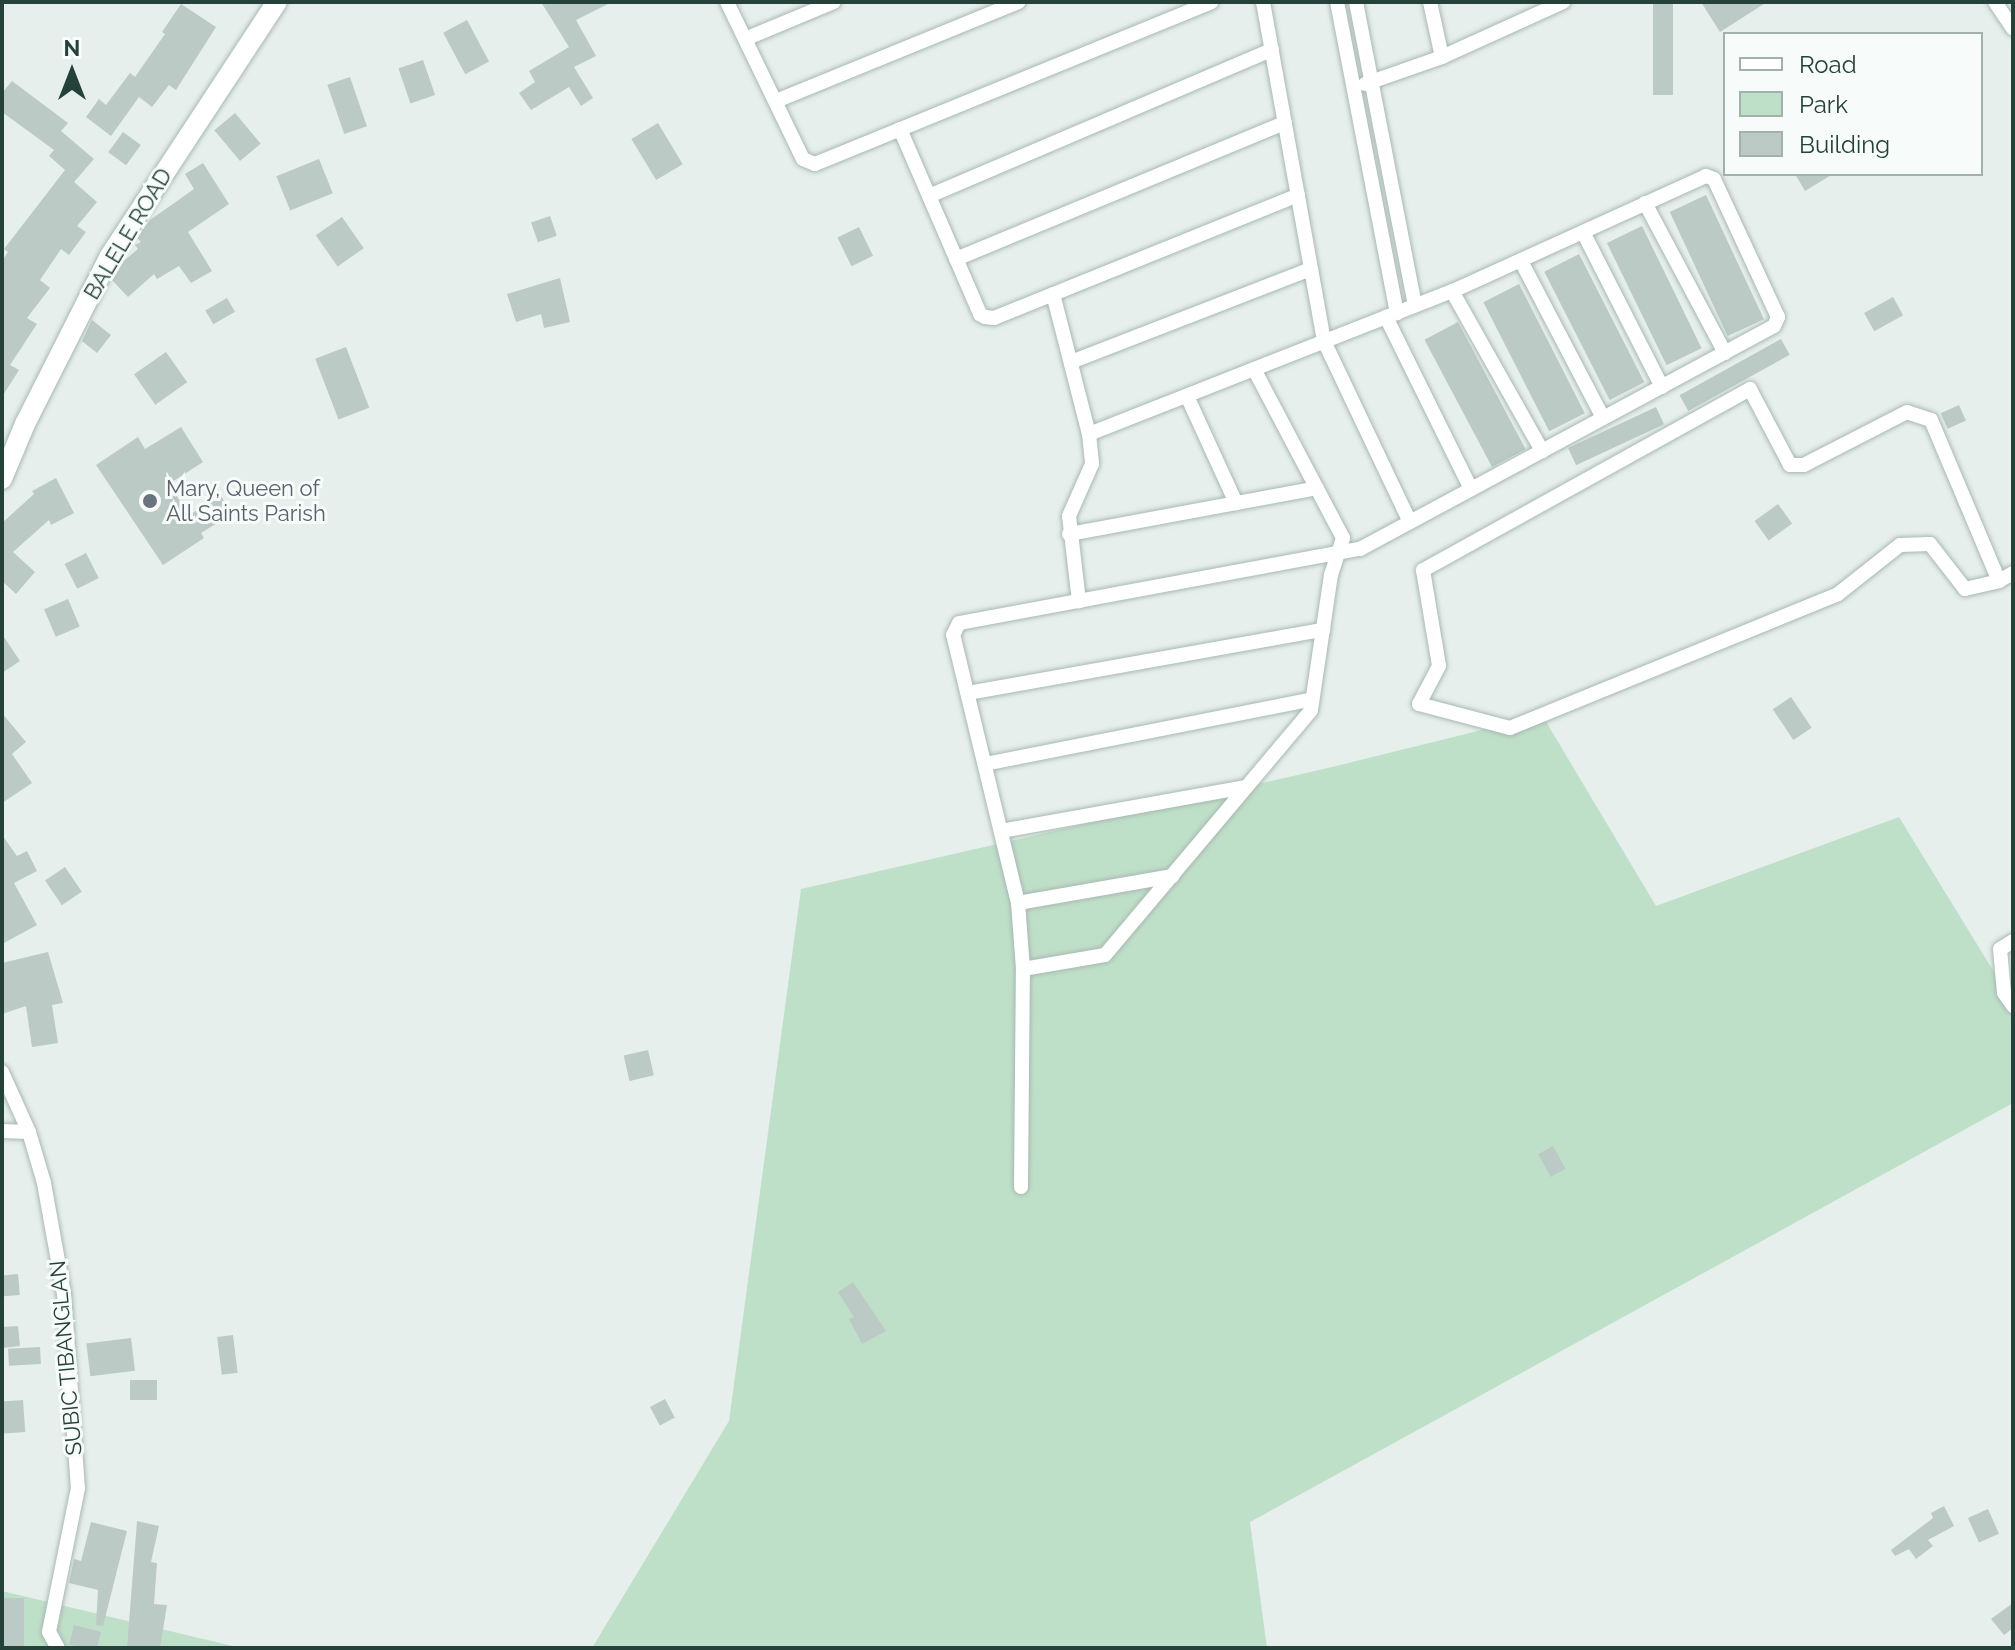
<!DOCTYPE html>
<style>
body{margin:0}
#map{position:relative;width:2015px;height:1650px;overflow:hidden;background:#e6efeb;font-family:Raleway,sans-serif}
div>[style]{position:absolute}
.green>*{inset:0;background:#bfe0c8}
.building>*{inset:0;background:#bbcac4;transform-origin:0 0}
.roads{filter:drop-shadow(0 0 2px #a8b8b2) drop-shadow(0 0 2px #a8b8b2)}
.street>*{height:14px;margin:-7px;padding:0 7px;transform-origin:7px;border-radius:7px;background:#fff}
.secondary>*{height:20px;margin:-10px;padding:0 10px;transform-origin:10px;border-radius:10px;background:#fff}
.dots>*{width:22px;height:22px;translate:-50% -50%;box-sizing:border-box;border:4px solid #f7fbf9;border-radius:50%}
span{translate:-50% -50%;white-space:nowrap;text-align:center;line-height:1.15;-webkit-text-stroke:6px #f7fbf9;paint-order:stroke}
.street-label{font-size:22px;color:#24423a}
.worship-label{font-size:22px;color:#5b616d}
.left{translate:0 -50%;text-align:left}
.frame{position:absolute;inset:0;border:4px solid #24423a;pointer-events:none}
.legend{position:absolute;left:1723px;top:32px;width:260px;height:144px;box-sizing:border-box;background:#f7fbf9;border:2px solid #a3b1ad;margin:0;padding:10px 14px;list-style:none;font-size:24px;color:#24423a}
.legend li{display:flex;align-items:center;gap:16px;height:40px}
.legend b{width:40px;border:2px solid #a3b1ad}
.north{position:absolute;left:32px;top:32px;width:80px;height:80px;-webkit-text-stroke:6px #f7fbf9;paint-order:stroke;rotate:0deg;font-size:22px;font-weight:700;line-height:32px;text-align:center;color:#24423a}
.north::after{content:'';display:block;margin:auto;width:28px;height:36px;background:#24423a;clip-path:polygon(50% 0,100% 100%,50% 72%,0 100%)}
</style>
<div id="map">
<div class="green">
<i style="clip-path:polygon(1542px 715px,1656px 906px,1899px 817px,2013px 1003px,2013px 1103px,1250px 1522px,1267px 1648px,592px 1648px,729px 1421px,801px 889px,1328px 768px)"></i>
<i style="clip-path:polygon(2px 1591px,241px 1648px,2px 1648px)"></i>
</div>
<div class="building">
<i style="clip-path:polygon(541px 2px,612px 2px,576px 20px,596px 56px,574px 67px,593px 98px,581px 106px,569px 87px,531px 110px,519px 93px,535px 82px,529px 71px,569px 47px)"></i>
<i style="left:1653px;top:2px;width:20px;height:93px"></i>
<i style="clip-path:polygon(1701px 2px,1767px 2px,1720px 32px)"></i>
<i style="clip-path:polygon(181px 4px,216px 27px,176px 90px,169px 85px,152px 107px,139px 97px,111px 136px,86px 117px,99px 99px,106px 105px,130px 73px,135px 77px,165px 34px,162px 32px)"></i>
<i style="left:467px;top:20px;width:47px;height:27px;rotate:62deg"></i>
<i style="left:423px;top:60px;width:37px;height:26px;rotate:71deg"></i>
<i style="left:350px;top:77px;width:52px;height:24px;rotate:71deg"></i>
<i style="clip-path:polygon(12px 81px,68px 123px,61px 131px,94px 159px,74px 182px,97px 202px,77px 226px,86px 232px,69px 255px,61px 249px,40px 280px,50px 288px,27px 318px,37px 324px,10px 365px,19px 370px,2px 397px,2px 261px,8px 252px,4px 249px,65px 170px,49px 156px,54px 150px,2px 112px,2px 93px)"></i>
<i style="left:235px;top:113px;width:40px;height:27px;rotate:50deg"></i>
<i style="left:658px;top:123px;width:48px;height:31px;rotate:59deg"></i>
<i style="left:123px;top:132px;width:22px;height:25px;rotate:36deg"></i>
<i style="left:319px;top:159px;width:37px;height:46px;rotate:68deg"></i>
<i style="clip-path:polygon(203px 163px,229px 204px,188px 232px,212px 271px,191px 283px,179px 266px,157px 279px,154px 274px,128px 297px,112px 280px,120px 264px,138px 249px,135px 245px,141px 242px,137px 238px,150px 220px,194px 189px,185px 174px)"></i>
<i style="clip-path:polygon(1795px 174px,1833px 174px,1805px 191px)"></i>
<i style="left:1706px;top:195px;width:137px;height:40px;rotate:65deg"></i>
<i style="left:550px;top:216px;width:21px;height:20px;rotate:71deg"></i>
<i style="left:342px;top:217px;width:38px;height:32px;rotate:55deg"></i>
<i style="left:1642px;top:226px;width:136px;height:39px;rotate:64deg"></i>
<i style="left:859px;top:227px;width:32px;height:24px;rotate:64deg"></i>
<i style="left:1579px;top:254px;width:144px;height:39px;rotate:63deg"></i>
<i style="clip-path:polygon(560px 278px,570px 322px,544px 328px,541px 314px,516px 322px,507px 294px)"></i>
<i style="left:1519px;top:284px;width:145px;height:40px;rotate:63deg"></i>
<i style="left:1893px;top:297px;width:21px;height:33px;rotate:61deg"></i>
<i style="left:227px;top:298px;width:16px;height:25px;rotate:60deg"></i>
<i style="clip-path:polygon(92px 320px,111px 335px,97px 353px,82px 341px)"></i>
<i style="left:1458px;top:322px;width:144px;height:38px;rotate:62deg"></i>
<i style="left:1781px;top:339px;width:18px;height:116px;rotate:61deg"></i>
<i style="left:346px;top:347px;width:65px;height:33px;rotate:69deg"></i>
<i style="left:166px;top:352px;width:37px;height:39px;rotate:55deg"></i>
<i style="left:1959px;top:405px;width:17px;height:20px;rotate:66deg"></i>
<i style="left:1656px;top:407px;width:19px;height:97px;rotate:65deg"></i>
<i style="clip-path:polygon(181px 427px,203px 462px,169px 484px,189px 515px,221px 496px,232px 514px,201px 533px,204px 538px,163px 565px,96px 465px,138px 437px,145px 449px)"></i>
<i style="clip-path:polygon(56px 478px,74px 513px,51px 525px,49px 520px,13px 552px,35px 572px,16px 594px,2px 581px,2px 523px,34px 494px,32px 491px)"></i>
<i style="left:1778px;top:504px;width:24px;height:29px;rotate:54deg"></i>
<i style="left:86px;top:553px;width:28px;height:24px;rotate:63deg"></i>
<i style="left:68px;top:599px;width:30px;height:26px;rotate:67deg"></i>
<i style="clip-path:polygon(2px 634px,20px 661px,2px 673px)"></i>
<i style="left:1791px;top:697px;width:37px;height:22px;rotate:56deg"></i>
<i style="clip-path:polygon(2px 713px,26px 742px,12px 754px,32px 783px,2px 803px)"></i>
<i style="clip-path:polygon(2px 835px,17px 856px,27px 851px,37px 871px,14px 883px,37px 925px,2px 944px)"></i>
<i style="left:65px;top:867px;width:30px;height:24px;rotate:56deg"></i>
<i style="clip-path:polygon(48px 952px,63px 1003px,52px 1005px,58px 1043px,32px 1047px,26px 1006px,2px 1014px,2px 963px)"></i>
<i style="left:648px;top:1050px;width:26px;height:25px;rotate:77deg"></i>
<i style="left:1553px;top:1146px;width:26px;height:17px;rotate:61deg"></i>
<i style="left:18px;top:1274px;width:21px;height:16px;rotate:85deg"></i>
<i style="clip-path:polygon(853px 1282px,886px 1331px,862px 1344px,849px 1319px,854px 1317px,838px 1292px)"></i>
<i style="clip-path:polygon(18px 1326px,20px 1346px,2px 1348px,2px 1327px)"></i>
<i style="left:233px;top:1335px;width:38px;height:16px;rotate:83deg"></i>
<i style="left:131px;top:1338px;width:33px;height:45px;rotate:83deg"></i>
<i style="left:40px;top:1347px;width:17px;height:32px;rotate:87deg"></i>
<i style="left:130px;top:1380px;width:27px;height:20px"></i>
<i style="left:665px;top:1399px;width:21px;height:17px;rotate:62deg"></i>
<i style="left:23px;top:1400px;width:32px;height:21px;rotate:86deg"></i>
<i style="clip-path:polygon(1944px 1506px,1954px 1526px,1928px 1540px,1933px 1546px,1916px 1559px,1909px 1549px,1895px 1556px,1891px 1550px,1933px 1518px,1931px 1513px)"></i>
<i style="left:1988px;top:1509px;width:27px;height:22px;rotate:66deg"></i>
<i style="clip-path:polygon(137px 1521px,159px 1526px,151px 1562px,157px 1563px,154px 1604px,167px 1605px,160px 1648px,127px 1648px)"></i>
<i style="clip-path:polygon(91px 1522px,127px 1531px,103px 1626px,96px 1625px,98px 1590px,69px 1583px,74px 1559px,81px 1561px)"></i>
<i style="left:2px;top:1598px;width:22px;height:50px"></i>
<i style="clip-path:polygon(2013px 1603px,2013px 1628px,2004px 1635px,1991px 1619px)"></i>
<i style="clip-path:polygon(74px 1625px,101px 1632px,97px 1648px,69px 1645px)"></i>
</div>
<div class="roads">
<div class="street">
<i style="left:727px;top:2px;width:174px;rotate:64.2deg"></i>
<i style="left:803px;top:159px;width:13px;rotate:23deg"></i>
<i style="left:815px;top:164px;width:428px;rotate:-22.2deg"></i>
<i style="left:1263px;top:2px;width:344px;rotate:79.8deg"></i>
<i style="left:1324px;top:341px;width:200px;rotate:64.6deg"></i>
<i style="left:1337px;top:2px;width:317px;rotate:79.1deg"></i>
<i style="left:1356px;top:2px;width:309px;rotate:79deg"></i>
<i style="left:1430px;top:2px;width:56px;rotate:77.7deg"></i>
<i style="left:1995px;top:2px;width:32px;rotate:56deg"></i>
<i style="left:745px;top:39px;width:96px;rotate:-22.6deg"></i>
<i style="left:1365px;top:84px;width:82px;rotate:-19.3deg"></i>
<i style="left:1442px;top:57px;width:133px;rotate:-24.4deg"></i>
<i style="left:776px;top:101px;width:262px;rotate:-22.2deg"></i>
<i style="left:900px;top:129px;width:202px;rotate:66.6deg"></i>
<i style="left:980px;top:314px;width:6px;rotate:31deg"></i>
<i style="left:985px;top:317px;width:9px;rotate:6deg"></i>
<i style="left:994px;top:318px;width:328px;rotate:-22deg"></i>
<i style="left:929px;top:196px;width:373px;rotate:-23.1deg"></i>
<i style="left:1645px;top:203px;width:170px;rotate:61.9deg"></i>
<i style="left:1583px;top:232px;width:174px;rotate:63deg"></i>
<i style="left:956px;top:259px;width:356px;rotate:-22.5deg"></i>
<i style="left:1521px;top:261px;width:177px;rotate:62.4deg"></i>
<i style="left:1452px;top:291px;width:184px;rotate:60.6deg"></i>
<i style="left:1053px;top:294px;width:145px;rotate:75.6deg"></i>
<i style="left:1089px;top:434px;width:30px;rotate:84deg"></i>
<i style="left:1092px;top:464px;width:57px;rotate:113.9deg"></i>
<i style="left:1069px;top:516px;width:86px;rotate:83.3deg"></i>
<i style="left:1386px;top:317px;width:192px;rotate:63.7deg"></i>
<i style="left:1071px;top:362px;width:257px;rotate:-21.2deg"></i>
<i style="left:1187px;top:396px;width:118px;rotate:65.4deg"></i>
<i style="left:1069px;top:534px;width:252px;rotate:-10.5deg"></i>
<i style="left:1999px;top:581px;width:175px;rotate:-112.9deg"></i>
<i style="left:1931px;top:420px;width:25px;rotate:-162deg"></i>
<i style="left:1907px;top:412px;width:116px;rotate:152.8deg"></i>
<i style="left:1804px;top:465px;width:14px;rotate:180deg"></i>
<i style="left:1790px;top:465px;width:86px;rotate:-117.8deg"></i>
<i style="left:1750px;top:389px;width:374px;rotate:151deg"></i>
<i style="left:1423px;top:570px;width:97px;rotate:80.5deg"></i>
<i style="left:1439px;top:666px;width:43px;rotate:117.8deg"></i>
<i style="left:1419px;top:704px;width:94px;rotate:14.8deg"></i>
<i style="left:1510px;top:728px;width:354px;rotate:-22.2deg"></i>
<i style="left:1838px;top:594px;width:79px;rotate:-38.3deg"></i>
<i style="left:1900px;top:545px;width:30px;rotate:-2deg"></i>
<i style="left:1930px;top:544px;width:57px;rotate:52.1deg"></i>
<i style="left:1965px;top:589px;width:35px;rotate:-13deg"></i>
<i style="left:1999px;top:581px;width:16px;rotate:-30deg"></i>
<i style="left:968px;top:693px;width:361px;rotate:-10.1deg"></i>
<i style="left:985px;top:764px;width:333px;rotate:-11.2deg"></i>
<i style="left:1001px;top:831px;width:249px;rotate:-10.2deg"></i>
<i style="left:1018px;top:903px;width:157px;rotate:-9.9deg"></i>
<i style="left:2013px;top:941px;width:15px;rotate:148deg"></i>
<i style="left:2000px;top:949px;width:44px;rotate:84.8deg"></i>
<i style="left:2004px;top:993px;width:16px;rotate:55deg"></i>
<i style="left:1023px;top:969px;width:83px;rotate:-9.7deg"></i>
<i style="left:1105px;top:955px;width:320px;rotate:-49.9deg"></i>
<i style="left:1311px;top:710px;width:136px;rotate:-81.6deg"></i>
<i style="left:1331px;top:575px;width:39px;rotate:-72deg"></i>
<i style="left:1343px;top:538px;width:191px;rotate:-117.8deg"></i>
<i style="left:2px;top:1072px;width:66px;rotate:65.8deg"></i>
<i style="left:29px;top:1132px;width:53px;rotate:73.6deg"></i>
<i style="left:44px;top:1183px;width:113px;rotate:79.8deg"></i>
<i style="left:64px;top:1294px;width:195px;rotate:85.9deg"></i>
<i style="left:78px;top:1488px;width:147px;rotate:101.4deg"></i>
<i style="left:49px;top:1632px;width:18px;rotate:61deg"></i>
<i style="left:2px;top:1131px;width:27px;rotate:2deg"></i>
<i style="left:1021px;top:1187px;width:218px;rotate:-89.5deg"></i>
<i style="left:1023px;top:969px;width:66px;rotate:-94.3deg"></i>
<i style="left:1018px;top:903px;width:276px;rotate:-103.6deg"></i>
<i style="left:953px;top:635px;width:13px;rotate:-63deg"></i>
<i style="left:959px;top:623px;width:408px;rotate:-10.5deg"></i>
<i style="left:1360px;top:549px;width:470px;rotate:-28.3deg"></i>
<i style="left:1774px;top:326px;width:10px;rotate:-66deg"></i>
<i style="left:1778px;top:317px;width:152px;rotate:-114.9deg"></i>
<i style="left:1714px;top:179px;width:9px;rotate:-159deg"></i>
<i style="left:1706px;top:176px;width:279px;rotate:155.6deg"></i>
<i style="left:1452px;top:291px;width:390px;rotate:158.5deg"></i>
</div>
<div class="secondary">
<i style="left:2px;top:479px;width:60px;rotate:-67.3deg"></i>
<i style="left:25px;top:424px;width:188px;rotate:-63.2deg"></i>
<i style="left:110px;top:256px;width:304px;rotate:-56.7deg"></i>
</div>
</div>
<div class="dots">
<i style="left:150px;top:501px;background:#6b7280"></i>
</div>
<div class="street-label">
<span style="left:128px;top:234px;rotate:-59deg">BALELE ROAD</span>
<span style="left:66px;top:1358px;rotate:-95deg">SUBIC TIBANGLAN</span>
</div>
<div class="worship-label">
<span class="left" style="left:166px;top:501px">Mary, Queen of<br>All Saints Parish</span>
</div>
<div class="frame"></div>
<ul class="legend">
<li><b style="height:10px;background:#fff"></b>Road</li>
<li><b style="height:22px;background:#bfe0c8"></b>Park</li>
<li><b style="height:22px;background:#bbcac4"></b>Building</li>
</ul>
<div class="north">N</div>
</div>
